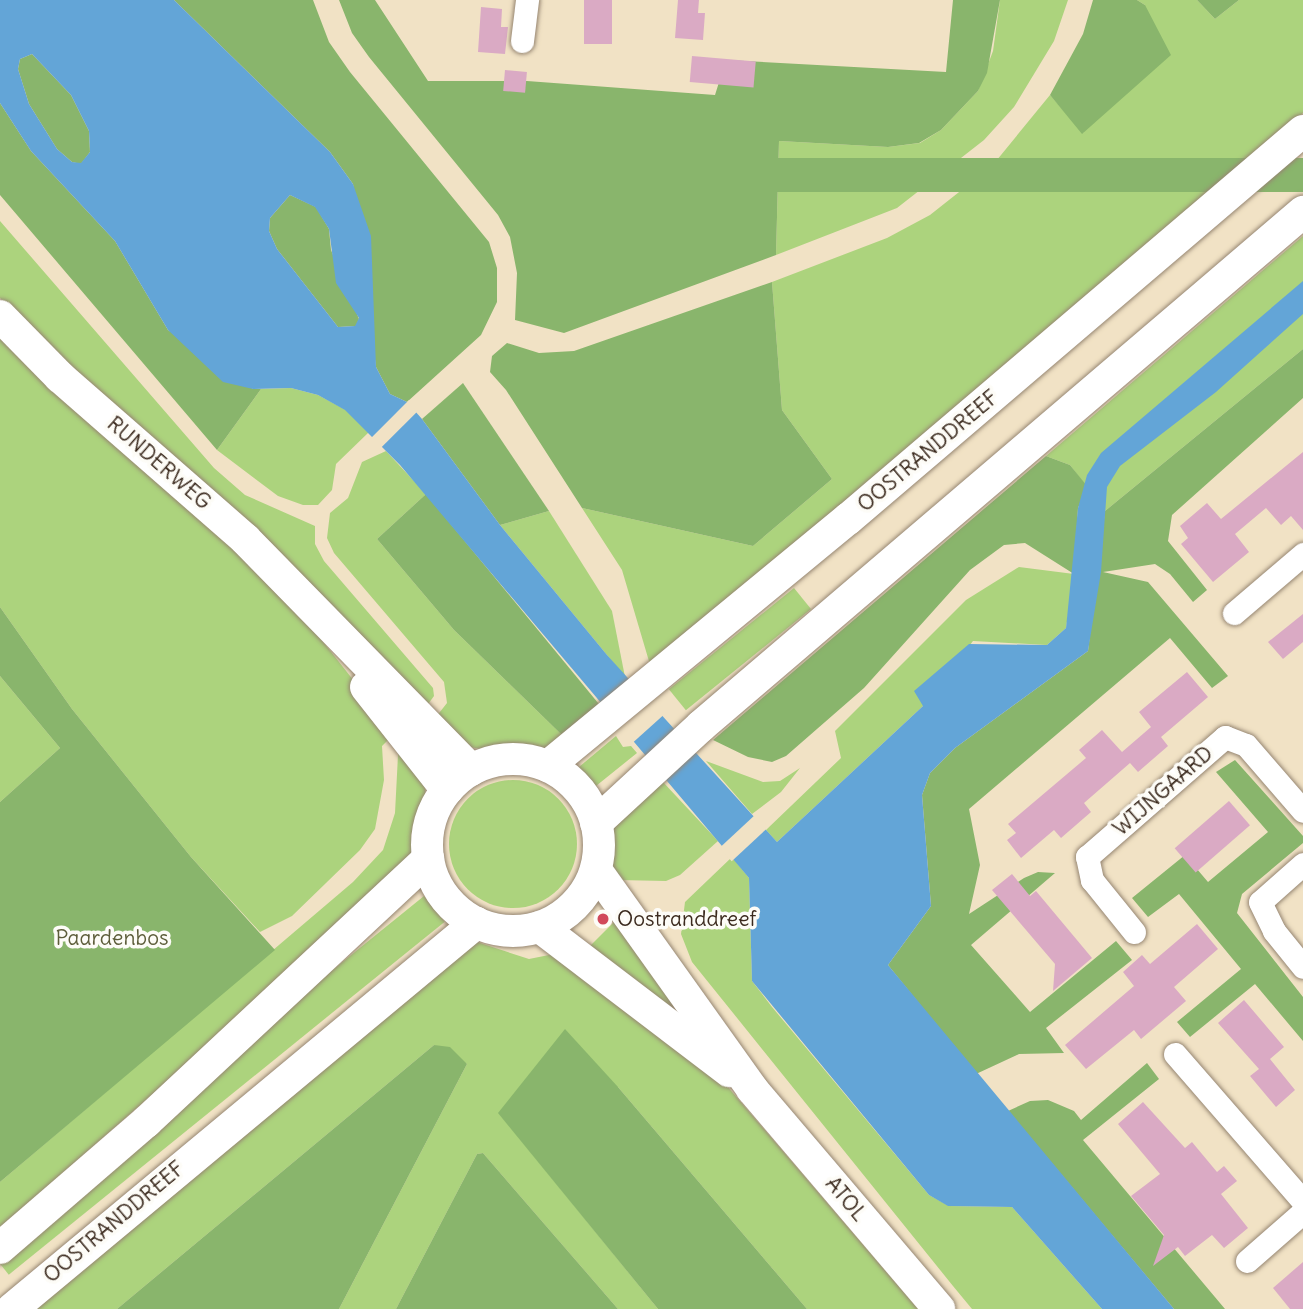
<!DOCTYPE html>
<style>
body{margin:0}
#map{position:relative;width:1303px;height:1309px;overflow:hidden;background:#f1e2c5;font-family:Delius,sans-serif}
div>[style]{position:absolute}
.green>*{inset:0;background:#acd37d;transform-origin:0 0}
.round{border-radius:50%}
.forest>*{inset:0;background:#89b56c;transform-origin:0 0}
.water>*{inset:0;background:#63a5d7}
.pier>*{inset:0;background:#f1e2c5;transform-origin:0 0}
.building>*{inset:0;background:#daaac4;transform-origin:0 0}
.roads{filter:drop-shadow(0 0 2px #968672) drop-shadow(0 0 2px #968672)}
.street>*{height:23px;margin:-11.5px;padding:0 11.5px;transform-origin:11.5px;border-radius:11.5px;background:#fff}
.secondary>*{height:32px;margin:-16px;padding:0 16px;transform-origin:16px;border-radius:16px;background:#fff}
.secondary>.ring{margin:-16px;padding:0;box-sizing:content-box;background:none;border:32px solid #fff;border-radius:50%}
.dots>*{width:19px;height:19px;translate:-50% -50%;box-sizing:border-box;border:4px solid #fdfcf7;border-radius:50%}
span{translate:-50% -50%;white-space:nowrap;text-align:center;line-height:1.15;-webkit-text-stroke:7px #fdfcf7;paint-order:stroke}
.street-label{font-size:21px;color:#3b2a1e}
.poi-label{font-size:21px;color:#3b2a1e}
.left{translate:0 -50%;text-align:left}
.park-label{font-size:21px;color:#5d5d3a}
</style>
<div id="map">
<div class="green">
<i style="clip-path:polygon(1000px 0,1068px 0,1054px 41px,1014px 107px,984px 140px,897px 208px,776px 255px,779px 141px,888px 147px,920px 143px,941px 130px,978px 91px,993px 51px)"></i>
<i style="clip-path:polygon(1137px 0,1197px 0,1215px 19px,1239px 0,1303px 0,1303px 113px,651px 668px,622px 570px,582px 508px,753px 546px,832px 479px,782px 410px,772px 282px,887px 238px,930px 215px,992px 166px,1050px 95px,1083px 133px,1145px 5px)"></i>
<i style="clip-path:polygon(0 221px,214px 468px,245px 495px,315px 526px,315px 544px,324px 561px,433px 688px,434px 696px,423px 711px,0 298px)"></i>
<i style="clip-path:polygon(1303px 236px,1303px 349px,1105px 511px,1070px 465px,1046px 456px)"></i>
<i style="clip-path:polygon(0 331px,173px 487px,313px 629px,395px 733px,382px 746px,384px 780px,375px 829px,360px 850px,292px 916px,260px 932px,191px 857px,72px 709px,0 607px)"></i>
<i style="clip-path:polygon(291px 388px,318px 395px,346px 410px,369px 432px,336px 464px,332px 490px,318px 505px,303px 505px,278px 496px,217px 450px,261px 389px)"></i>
<i style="clip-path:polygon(386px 451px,426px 494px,377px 539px,454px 630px,566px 739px,547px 749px,517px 743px,481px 749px,464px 746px,432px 722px,447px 703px,444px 682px,334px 553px,327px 538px,330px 513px,348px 498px,362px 462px)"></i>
<i style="clip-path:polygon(549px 511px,612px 611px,625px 677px,500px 525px)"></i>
<i style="clip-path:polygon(1019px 567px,1074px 574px,1066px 628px,1047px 645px,973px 641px,923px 706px,777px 842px,766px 830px,841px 758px,835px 731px,966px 600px)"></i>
<i style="left:794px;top:588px;width:27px;height:161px;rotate:51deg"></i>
<i style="clip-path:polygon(0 676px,60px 748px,0 802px)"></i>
<i style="clip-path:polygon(616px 736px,623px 747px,631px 746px,637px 753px,596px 786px,579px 767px)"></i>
<i style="clip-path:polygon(405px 748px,425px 777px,425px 794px,411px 835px,412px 859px,277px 985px,0 1228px,0 1182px,353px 882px,383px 850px,395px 813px,398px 755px)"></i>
<i style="clip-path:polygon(706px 761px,763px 782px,780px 781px,800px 768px,781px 792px,752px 814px)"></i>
<i class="round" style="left:449px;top:780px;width:128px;height:128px"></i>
<i style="clip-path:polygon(663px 782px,718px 841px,680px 875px,666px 881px,618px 880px,613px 868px,614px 827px)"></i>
<i style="clip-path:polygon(732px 857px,749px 878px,752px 981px,772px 1007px,929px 1195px,949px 1206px,1012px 1207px,1102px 1309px,972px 1309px,953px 1286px,692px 962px,681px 934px,685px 902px)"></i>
<i style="left:424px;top:896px;width:33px;height:561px;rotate:51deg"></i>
<i style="clip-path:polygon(620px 916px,688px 1028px,590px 946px)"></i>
<i style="clip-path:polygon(477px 942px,529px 959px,554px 954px,727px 1086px,918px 1309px,807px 1309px,618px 1087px,499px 1113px,658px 1309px,618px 1309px,483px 1153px,477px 1154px,396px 1309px,339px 1309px,467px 1064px,434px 1045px,117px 1309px,37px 1309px)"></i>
</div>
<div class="forest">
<i style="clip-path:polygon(174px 0,313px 0,329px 42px,350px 72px,489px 242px,497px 268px,497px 302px,481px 335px,407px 402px,390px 394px,376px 367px,353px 184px,330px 152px)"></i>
<i style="clip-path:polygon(339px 0,375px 0,428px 81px,527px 81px,715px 95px,726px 60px,946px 72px,953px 0,1000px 0,987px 73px,978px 91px,941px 130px,919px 143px,888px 147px,779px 141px,776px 255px,564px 333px,515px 320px,517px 273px,510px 237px,498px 215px,369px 57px,352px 33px)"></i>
<i style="clip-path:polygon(1093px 0,1137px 0,1145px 5px,1171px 55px,1082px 134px,1050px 95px,1083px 34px)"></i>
<i style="clip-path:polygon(1197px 0,1239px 0,1215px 19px)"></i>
<i style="clip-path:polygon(32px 54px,71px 95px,89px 131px,90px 152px,81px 164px,72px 162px,57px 149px,29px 104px,18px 69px,20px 59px)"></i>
<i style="clip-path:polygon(0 103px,31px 151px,115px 241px,168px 330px,253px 389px,261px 389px,217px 450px,0 195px)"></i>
<i style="left:1303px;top:158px;width:34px;height:666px;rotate:90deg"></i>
<i style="clip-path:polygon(290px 195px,316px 207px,329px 229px,331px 250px,359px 319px,356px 326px,338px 327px,277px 249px,269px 231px,270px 218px)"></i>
<i style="clip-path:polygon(772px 282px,782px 410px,832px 479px,753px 546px,582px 508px,506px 390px,490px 372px,492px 356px,507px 343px,539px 353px,574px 351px)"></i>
<i style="clip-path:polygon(1303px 349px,1303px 398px,1172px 515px,1168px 541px,1207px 590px,1193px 602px,1170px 574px,1155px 564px,1103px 572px,1148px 582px,1228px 676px,1212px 688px,1170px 638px,969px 809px,980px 865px,969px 914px,1024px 878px,1038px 872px,1055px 873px,971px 945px,1030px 1012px,1116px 941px,1132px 960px,1046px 1028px,1064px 1053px,1019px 1054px,976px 1074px,888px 965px,931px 906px,922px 795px,930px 773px,955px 748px,1088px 651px,1105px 511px)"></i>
<i style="clip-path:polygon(463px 383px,549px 511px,500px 525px,422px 419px)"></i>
<i style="clip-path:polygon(1046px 456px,1070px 465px,1087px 486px,1078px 508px,1074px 574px,1025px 543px,1004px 545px,970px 570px,864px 688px,786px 756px,772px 762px,748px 757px,713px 740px)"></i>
<i style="clip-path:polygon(426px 494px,603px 709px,566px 739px,454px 630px,377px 539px)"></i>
<i style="clip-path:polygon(0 607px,72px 709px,191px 857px,275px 950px,0 1182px,0 802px,60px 748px,0 676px)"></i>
<i style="clip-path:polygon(1235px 760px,1303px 836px,1303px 843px,1242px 894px,1237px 913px,1303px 997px,1303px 1041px,1255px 984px,1190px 1037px,1177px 1022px,1241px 969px,1179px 894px,1148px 917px,1132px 898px,1185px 855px,1208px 882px,1268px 832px,1216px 772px)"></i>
<i style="clip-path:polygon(565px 1029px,618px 1087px,807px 1309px,658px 1309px,498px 1113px)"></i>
<i style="clip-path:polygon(434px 1045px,450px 1047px,467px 1064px,339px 1309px,117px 1309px)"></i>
<i style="clip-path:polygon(1147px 1063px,1159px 1079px,1083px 1140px,1225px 1309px,1174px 1309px,1008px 1111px,1030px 1101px,1048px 1100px,1074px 1111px,1081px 1120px)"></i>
<i style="clip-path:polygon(483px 1153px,618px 1309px,396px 1309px,477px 1154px)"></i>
</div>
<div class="water">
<i style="clip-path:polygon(evenodd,0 0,174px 0,330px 152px,353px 184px,371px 236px,376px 367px,390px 394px,407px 402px,422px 419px,500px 525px,607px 655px,777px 842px,923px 706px,914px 691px,969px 644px,1047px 645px,1066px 628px,1078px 508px,1087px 475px,1101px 453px,1303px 281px,1303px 314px,1216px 392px,1120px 466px,1107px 487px,1101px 572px,1088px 651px,955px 748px,930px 773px,922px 795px,931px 906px,888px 965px,1174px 1309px,1102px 1309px,1012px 1207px,948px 1206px,929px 1195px,752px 981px,749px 878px,400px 465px,345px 410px,318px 395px,291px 388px,253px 389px,223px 382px,168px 330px,115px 241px,31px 151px,0 103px,0 0,32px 54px,71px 95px,89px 131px,90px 152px,81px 163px,72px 162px,57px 149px,29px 104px,18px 69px,20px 59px,32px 54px,0 0,290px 195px,315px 207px,329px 229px,336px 283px,359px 318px,355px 326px,338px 327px,277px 249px,269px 231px,270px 218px,290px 195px)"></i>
</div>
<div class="pier">
<i style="left:409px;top:400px;width:14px;height:55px;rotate:45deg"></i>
<i style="left:634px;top:681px;width:45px;height:43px;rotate:48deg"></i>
<i style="left:756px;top:814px;width:18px;height:50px;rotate:47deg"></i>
</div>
<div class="building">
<i style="left:584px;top:0;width:28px;height:44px"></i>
<i style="clip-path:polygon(678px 0,699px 0,698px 13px,705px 13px,703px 40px,675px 38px)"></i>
<i style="clip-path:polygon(481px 7px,502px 9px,501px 27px,508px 27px,505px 54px,478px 52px)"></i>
<i style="left:692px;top:56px;width:64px;height:26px;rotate:5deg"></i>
<i style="left:505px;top:70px;width:22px;height:21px;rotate:5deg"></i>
<i style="clip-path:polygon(1303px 452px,1303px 530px,1291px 516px,1281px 525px,1266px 508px,1235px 534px,1249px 552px,1213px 582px,1181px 544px,1188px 538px,1180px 526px,1207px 503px,1221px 519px)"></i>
<i style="clip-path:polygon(1303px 614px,1303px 642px,1283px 659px,1268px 642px)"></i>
<i style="clip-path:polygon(1187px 672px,1208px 697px,1161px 737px,1168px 746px,1138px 772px,1130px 763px,1084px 803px,1091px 812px,1061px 838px,1054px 830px,1021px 858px,1007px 840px,1016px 833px,1008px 824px,1086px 758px,1079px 750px,1102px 730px,1122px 752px,1151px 727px,1139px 712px)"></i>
<i style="left:1229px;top:801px;width:32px;height:72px;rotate:49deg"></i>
<i style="clip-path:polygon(1012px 874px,1030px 896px,1036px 891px,1092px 958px,1053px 991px,1055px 964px,992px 890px)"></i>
<i style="clip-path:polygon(1197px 924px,1218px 949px,1174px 987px,1186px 1001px,1141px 1039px,1134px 1030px,1086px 1069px,1065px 1045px,1134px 986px,1123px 972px,1142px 955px,1150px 964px)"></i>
<i style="clip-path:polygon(1244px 1000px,1284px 1047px,1270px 1059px,1295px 1090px,1276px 1107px,1250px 1076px,1259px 1069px,1218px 1023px)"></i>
<i style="clip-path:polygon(1143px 1102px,1185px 1148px,1192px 1142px,1217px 1172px,1224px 1166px,1237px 1181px,1221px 1194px,1248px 1228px,1224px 1248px,1212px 1235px,1185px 1256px,1178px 1247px,1153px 1266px,1164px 1235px,1131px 1196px,1160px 1174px,1118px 1124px)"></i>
<i style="clip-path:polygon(1303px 1262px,1303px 1309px,1290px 1309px,1273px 1288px)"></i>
</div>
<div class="roads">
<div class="street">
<i style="left:522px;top:41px;width:41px;rotate:-83deg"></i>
<i style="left:1234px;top:613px;width:91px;rotate:-40.5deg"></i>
<i style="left:1303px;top:864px;width:57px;rotate:138.5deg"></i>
<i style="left:1260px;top:902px;width:32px;rotate:64deg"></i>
<i style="left:1274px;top:931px;width:46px;rotate:51.1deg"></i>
<i style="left:1134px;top:932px;width:67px;rotate:-128.9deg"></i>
<i style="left:1092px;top:880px;width:24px;rotate:-102deg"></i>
<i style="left:1087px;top:857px;width:183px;rotate:-41deg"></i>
<i style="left:1225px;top:737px;width:22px;rotate:21deg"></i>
<i style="left:1246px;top:745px;width:87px;rotate:49.2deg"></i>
<i style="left:1175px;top:1054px;width:195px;rotate:49deg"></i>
<i style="left:1247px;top:1261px;width:74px;rotate:-41.2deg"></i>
</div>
<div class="secondary">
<i style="left:0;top:316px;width:86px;rotate:45.5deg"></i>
<i style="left:60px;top:377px;width:246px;rotate:41.2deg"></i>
<i style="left:245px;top:539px;width:323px;rotate:45.6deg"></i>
<i style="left:366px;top:687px;width:131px;rotate:51.8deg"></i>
<i class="ring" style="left:427px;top:759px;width:140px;height:140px"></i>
<i style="left:548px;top:766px;width:389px;rotate:-39.5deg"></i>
<i style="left:848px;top:519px;width:598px;rotate:-40.46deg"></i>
<i style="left:596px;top:823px;width:143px;rotate:-42.7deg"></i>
<i style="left:701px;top:726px;width:792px;rotate:-40.49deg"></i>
<i style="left:596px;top:870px;width:269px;rotate:54.5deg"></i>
<i style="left:752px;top:1089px;width:289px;rotate:49.6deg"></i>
<i style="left:540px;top:927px;width:238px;rotate:37.3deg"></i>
<i style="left:0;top:1248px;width:193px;rotate:-40.8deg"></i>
<i style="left:146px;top:1122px;width:386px;rotate:-43deg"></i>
<i style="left:12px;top:1309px;width:604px;rotate:-39.76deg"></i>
</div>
</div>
<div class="dots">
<i style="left:603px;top:919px;background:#d1495b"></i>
</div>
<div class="street-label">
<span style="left:928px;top:451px;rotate:-40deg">OOSTRANDDREEF</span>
<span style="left:159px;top:463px;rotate:41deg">RUNDERWEG</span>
<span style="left:1163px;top:791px;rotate:-41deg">WIJNGAARD</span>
<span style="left:846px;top:1199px;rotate:50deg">ATOL</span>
<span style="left:114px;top:1222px;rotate:-40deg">OOSTRANDDREEF</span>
</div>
<div class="poi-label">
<span class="left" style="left:617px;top:919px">Oostranddreef</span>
</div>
<div class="park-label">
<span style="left:112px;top:938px">Paardenbos</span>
</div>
</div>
